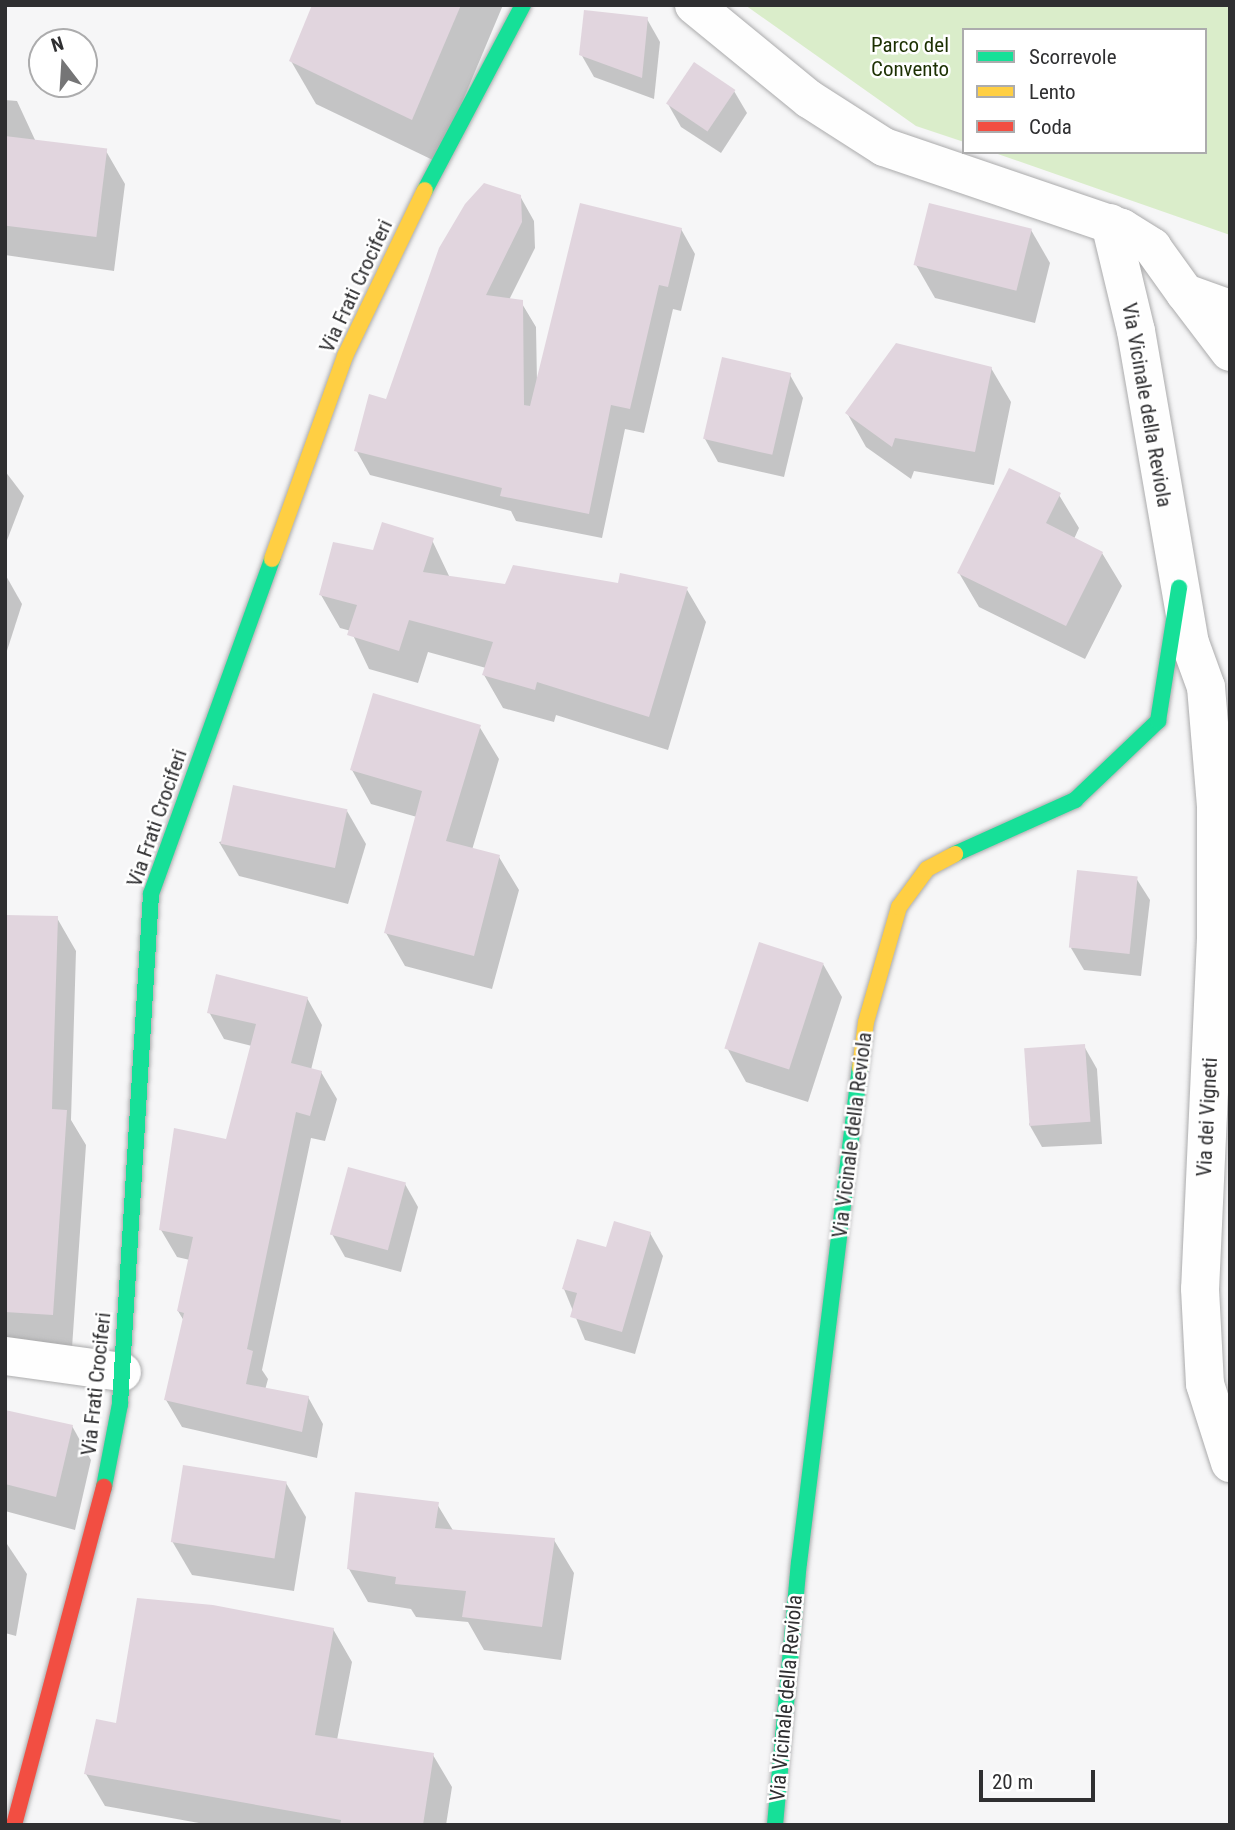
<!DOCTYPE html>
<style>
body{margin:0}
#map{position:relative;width:1235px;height:1830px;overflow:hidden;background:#f6f6f7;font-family:"Roboto Condensed",sans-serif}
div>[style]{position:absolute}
.green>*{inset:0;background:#daedca}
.shadow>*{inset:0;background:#0003}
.building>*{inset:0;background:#e1d5de;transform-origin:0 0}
.roads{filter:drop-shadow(0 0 2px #ababac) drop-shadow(0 0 2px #ababac)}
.street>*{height:38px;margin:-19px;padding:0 19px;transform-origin:19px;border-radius:19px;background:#fefefe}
.fast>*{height:16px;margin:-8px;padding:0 8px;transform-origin:8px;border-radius:8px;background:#16e098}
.slow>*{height:16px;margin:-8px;padding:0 8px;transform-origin:8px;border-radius:8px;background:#ffcf43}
.jam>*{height:16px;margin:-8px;padding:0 8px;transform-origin:8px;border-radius:8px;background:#f24e42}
span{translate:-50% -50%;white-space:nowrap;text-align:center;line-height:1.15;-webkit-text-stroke:5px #fff;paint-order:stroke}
.park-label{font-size:21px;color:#1c3002}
.street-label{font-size:21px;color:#2f2f31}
.frame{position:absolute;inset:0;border:7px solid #2f2f31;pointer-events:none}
.legend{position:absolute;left:962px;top:28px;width:245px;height:126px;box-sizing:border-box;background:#fff;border:2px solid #acacad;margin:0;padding:9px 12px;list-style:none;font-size:21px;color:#2f2f31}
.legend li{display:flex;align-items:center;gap:14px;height:35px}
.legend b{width:35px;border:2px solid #acacad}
.north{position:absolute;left:28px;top:28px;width:70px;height:70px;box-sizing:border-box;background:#fff;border:2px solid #acacad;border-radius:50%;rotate:343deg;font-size:19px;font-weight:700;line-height:28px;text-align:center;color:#2f2f31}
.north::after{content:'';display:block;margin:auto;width:24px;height:32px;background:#757576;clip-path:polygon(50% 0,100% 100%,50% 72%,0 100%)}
.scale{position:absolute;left:979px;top:1770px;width:116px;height:32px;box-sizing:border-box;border:4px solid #2f2f31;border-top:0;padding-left:9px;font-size:21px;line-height:24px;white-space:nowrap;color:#2f2f31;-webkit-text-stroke:5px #fff;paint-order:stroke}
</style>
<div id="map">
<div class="green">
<i style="clip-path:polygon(745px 5px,1230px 5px,1230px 235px,992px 152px,1205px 152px,1205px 30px,964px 30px,964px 142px,916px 126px)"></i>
</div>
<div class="shadow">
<i style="clip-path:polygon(370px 5px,503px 5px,437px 162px,316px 104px,291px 61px)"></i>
<i style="clip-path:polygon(647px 19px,660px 42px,654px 99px,594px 77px,581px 54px)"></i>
<i style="clip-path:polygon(734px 91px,747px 113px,721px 153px,681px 127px,668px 104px)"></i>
<i style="clip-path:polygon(5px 100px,17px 101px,36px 142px,106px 151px,125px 184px,114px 271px,5px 255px)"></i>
<i style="clip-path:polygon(520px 196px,534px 221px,535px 248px,509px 300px,521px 302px,536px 327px,537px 382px,681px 229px,695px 254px,681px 311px,673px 309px,644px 433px,625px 429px,602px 538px,516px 521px,511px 511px,370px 475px,356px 450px)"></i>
<i style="clip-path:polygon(1031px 230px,1050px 263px,1035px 323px,935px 298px,916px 265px)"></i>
<i style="clip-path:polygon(991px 368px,1011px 402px,994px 485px,914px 471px,911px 479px,866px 447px,847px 413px)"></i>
<i style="clip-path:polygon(790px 375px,803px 398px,784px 477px,718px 462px,705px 439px)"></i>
<i style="clip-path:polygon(5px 471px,24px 496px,6px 543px,5px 542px)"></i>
<i style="clip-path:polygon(1059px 495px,1079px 528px,1074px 539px,1102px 553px,1122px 586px,1085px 659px,979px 607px,959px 573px)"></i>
<i style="clip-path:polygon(432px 540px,450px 578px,506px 586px,686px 588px,706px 622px,668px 750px,556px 715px,554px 722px,503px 708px,484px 675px,486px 668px,428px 652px,418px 683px,369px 669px,351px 631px,340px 628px,321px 595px,374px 552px)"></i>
<i style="clip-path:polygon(5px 574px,22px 604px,5px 657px)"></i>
<i style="clip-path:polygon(479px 726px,499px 759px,472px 850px,499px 857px,519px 890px,492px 989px,405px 966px,386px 933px,417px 817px,371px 804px,352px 770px)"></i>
<i style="clip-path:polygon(347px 811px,366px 844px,348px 904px,239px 876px,219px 842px)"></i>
<i style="clip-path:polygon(1136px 878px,1150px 900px,1141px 976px,1084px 970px,1071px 948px)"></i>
<i style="clip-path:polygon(5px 917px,57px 918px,76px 951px,71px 1120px,86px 1145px,72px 1348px,5px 1343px)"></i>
<i style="clip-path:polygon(823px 964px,842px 997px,808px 1102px,746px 1082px,727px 1048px)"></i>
<i style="clip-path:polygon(307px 998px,322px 1025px,311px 1070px,321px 1072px,337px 1099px,325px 1141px,311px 1138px,262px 1370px,268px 1379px,265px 1390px,308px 1397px,323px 1424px,317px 1458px,182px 1427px,166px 1400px,184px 1321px,178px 1311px,190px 1260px,177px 1257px,161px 1230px,228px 1141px,252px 1046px,224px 1039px,209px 1012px)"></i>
<i style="clip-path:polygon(1084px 1046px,1097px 1069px,1102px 1144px,1042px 1147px,1029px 1124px)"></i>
<i style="clip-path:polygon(405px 1184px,418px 1207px,401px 1272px,345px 1257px,332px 1234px)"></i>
<i style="clip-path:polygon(650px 1233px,663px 1256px,635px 1354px,585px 1340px,564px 1289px,607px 1249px)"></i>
<i style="clip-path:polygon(5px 1411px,72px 1426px,91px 1460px,75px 1530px,5px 1511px)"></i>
<i style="clip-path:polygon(286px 1483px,306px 1517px,294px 1591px,192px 1575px,172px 1541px)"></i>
<i style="clip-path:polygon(437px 1504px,454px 1532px,554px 1540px,574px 1573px,561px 1660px,484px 1650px,468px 1622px,416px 1617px,411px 1609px,368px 1602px,349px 1569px)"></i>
<i style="clip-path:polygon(5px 1541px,27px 1574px,16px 1636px,5px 1633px)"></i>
<i style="clip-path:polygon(333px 1629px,352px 1662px,337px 1740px,433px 1755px,452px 1787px,446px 1825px,210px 1825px,105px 1806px,86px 1774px,117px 1725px)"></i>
</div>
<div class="building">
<i style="clip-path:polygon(312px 5px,461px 5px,412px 120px,289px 61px)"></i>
<i style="clip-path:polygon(584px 10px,648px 17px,642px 78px,579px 55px)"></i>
<i style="left:694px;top:62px;width:50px;height:50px;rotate:34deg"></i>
<i style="left:5px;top:136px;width:103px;height:89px;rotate:7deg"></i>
<i style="clip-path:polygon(484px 183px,521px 195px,522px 222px,486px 295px,523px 300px,524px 405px,530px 406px,580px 203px,682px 228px,668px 287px,659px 285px,630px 409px,611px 405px,589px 514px,500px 496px,502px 488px,354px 451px,369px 394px,386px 399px,439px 248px,465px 204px)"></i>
<i style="left:929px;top:203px;width:106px;height:64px;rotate:14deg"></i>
<i style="clip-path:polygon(896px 343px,992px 367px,975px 452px,895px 438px,892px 447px,845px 413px)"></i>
<i style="left:722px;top:357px;width:71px;height:84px;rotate:13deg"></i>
<i style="clip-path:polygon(1009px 468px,1061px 493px,1046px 523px,1103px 552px,1066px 626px,957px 573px)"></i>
<i style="clip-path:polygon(382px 522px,434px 538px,423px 572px,505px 584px,513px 565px,618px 583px,620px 573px,688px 587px,649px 717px,537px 682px,535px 690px,482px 675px,493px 642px,409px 620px,399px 651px,347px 635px,357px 605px,319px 595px,333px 542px,373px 550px)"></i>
<i style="clip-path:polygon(373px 693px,481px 725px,446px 841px,500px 855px,474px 956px,384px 933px,422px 791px,350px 770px)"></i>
<i style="left:233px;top:785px;width:117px;height:60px;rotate:12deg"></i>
<i style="left:1077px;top:870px;width:61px;height:78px;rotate:6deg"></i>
<i style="clip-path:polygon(5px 915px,58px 916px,52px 1109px,67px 1110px,53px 1315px,5px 1312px)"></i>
<i style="left:759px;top:942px;width:68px;height:112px;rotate:18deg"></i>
<i style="clip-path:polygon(216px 974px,308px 997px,291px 1063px,322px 1071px,310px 1116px,296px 1112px,247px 1349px,253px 1351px,246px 1384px,309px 1396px,302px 1432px,164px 1400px,184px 1313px,177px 1311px,193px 1237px,159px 1230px,174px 1128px,226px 1139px,256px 1024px,207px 1013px)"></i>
<i style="left:1085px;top:1044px;width:78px;height:61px;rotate:86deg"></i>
<i style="left:348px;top:1167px;width:60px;height:70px;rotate:15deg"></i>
<i style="clip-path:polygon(614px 1221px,651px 1232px,622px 1332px,570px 1317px,577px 1293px,562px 1289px,577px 1239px,606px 1247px)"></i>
<i style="clip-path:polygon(5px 1410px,73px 1425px,56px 1497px,5px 1484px)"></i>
<i style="left:183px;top:1465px;width:105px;height:78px;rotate:9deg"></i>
<i style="clip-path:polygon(355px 1492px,439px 1502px,435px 1528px,555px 1538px,542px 1627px,462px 1617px,466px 1591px,395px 1584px,396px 1577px,347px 1569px)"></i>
<i style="clip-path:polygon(137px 1598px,213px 1605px,334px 1628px,315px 1735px,434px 1753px,423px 1825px,340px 1825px,341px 1820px,84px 1774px,96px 1719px,116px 1723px)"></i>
</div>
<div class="roads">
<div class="street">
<i style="left:694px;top:5px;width:149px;rotate:39.3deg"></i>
<i style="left:809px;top:99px;width:89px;rotate:32.6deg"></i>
<i style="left:884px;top:147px;width:251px;rotate:18.8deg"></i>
<i style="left:1122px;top:228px;width:36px;rotate:32deg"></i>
<i style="left:1152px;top:247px;width:57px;rotate:54.3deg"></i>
<i style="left:1185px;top:293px;width:48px;rotate:19.6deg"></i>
<i style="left:1110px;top:223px;width:111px;rotate:76.5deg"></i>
<i style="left:1136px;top:331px;width:317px;rotate:80.2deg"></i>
<i style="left:1190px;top:643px;width:47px;rotate:70deg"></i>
<i style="left:1206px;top:687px;width:120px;rotate:85.2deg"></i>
<i style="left:1216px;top:807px;width:131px;rotate:90deg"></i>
<i style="left:1216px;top:938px;width:351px;rotate:92.6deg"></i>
<i style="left:1200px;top:1289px;width:95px;rotate:87deg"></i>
<i style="left:1205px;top:1384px;width:83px;rotate:72.4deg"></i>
<i style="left:1185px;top:293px;width:74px;rotate:52.7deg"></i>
<i style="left:5px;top:1356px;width:118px;rotate:7.8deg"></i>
</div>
<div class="fast">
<i style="left:425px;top:190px;width:209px;rotate:-62.1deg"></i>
<i style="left:955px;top:854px;width:132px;rotate:-24.2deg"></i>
<i style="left:1075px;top:800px;width:115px;rotate:-43.6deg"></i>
<i style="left:1158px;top:721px;width:135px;rotate:-81deg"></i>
<i style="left:104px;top:1487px;width:85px;rotate:-79.1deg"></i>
<i style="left:120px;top:1404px;width:511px;rotate:-86.52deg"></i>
<i style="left:151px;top:894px;width:356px;rotate:-70.1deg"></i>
<i style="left:775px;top:1825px;width:263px;rotate:-84.8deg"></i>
<i style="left:799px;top:1563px;width:499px;rotate:-83deg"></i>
</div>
<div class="slow">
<i style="left:272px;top:559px;width:216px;rotate:-70.2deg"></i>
<i style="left:345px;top:356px;width:184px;rotate:-64.3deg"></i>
<i style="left:860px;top:1068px;width:46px;rotate:-82.6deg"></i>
<i style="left:866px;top:1022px;width:120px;rotate:-74deg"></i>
<i style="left:899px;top:907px;width:47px;rotate:-53.6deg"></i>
<i style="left:927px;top:869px;width:32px;rotate:-28deg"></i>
</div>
<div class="jam">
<i style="left:14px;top:1825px;width:350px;rotate:-75.1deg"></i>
</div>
</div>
<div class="park-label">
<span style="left:910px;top:57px">Parco del<br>Convento</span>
</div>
<div class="street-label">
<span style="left:356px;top:286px;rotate:-65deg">Via Frati Crociferi</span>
<span style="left:1147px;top:405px;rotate:80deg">Via Vicinale della Reviola</span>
<span style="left:157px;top:818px;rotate:-71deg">Via Frati Crociferi</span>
<span style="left:1207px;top:1117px;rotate:-87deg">Via dei Vigneti</span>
<span style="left:852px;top:1135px;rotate:-83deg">Via Vicinale della Reviola</span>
<span style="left:96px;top:1384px;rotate:-84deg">Via Frati Crociferi</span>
<span style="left:786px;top:1698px;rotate:-85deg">Via Vicinale della Reviola</span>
</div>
<div class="frame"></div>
<ul class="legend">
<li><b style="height:9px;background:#16e098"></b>Scorrevole</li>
<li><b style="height:9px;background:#ffcf43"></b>Lento</li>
<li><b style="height:9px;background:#f24e42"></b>Coda</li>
</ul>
<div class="north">N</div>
<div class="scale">20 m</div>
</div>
